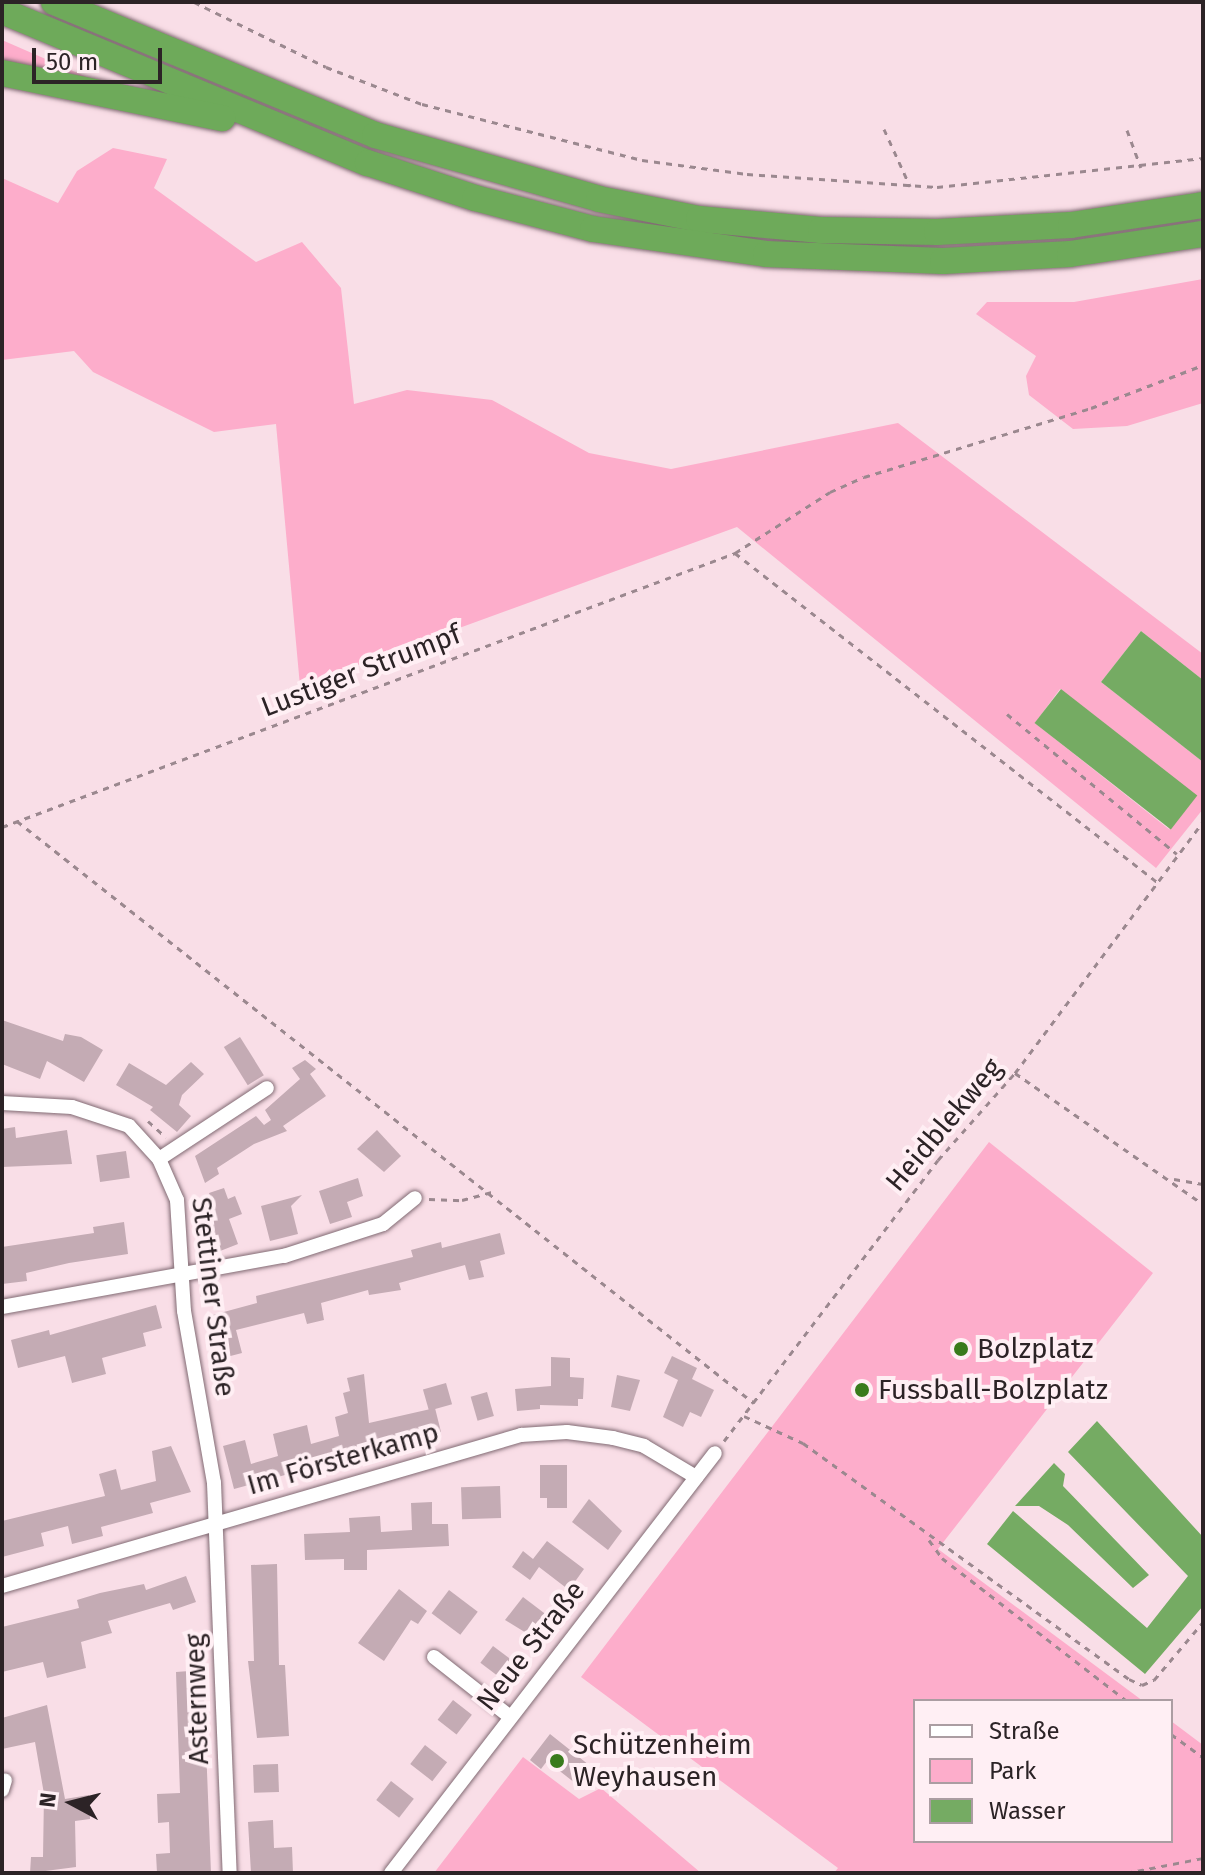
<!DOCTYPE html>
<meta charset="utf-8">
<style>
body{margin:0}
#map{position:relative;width:1205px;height:1875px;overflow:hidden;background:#f9dee7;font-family:"Fira Sans",sans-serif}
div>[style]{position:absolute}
.green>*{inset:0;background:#fdadcb}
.water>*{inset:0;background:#75ab63;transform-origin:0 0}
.building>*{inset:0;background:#c4abb4;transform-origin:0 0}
.path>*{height:3px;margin-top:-1.5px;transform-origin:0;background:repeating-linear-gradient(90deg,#9b888f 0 6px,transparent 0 12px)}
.roads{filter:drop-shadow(0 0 2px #816a73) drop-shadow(0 0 2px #816a73)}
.minor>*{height:14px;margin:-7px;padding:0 7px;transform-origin:7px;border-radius:7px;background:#fff}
.motorway>*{height:26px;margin:-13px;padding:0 13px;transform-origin:13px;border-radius:13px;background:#6eaa5a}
.dots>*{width:22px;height:22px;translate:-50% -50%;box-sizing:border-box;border:4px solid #ffeff4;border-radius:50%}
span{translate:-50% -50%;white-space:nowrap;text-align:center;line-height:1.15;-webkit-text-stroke:8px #ffeff4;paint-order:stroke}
.street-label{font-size:28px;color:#2c2326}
.poi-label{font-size:28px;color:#2c2326}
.left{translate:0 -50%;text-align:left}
.frame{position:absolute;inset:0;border:4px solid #2c2326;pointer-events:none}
.legend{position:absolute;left:913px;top:1699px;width:260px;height:144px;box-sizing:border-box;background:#ffeff4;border:2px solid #ab9da2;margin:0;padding:10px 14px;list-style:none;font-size:24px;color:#2c2326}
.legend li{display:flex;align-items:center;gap:16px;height:40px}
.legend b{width:40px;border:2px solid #ab9da2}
.north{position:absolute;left:32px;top:1763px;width:80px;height:80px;-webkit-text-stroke:6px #ffeff4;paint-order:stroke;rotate:277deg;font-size:22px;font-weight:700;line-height:32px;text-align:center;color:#2c2326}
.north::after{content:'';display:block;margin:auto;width:28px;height:36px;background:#2c2326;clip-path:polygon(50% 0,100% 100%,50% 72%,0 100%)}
.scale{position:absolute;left:32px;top:48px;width:130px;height:36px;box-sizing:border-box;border:4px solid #2c2326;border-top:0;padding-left:10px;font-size:24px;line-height:28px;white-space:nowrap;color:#2c2326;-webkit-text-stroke:6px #ffeff4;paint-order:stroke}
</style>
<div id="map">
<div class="green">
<i style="clip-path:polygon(2px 40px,96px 81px,2px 65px)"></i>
<i style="clip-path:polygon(evenodd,113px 148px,167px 159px,154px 188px,256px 262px,302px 242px,341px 288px,354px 404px,407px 390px,492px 400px,589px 453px,671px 469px,898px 423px,1203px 654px,1203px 680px,1141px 631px,1101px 682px,1203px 762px,1203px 809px,1156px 868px,737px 527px,300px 686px,276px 424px,214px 432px,93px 372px,74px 351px,2px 360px,2px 178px,58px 203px,77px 171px,113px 148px,1060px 689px,1061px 689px,1170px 830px,1035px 723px,1060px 689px)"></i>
<i style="clip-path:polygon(1203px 279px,1203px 403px,1127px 426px,1073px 429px,1029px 395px,1026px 376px,1036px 356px,976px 314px,987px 302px,1074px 302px)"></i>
<i style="clip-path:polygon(989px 1142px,1153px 1273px,938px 1549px,1143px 1701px,915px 1701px,915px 1841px,1171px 1841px,1171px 1721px,1203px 1745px,1203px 1873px,834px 1873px,838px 1868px,581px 1677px)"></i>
<i style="clip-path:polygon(523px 1757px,579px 1799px,601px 1788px,701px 1873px,434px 1873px)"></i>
</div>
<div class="water">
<i style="clip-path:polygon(1141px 631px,1203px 680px,1203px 762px,1101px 682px)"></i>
<i style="left:1061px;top:689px;width:173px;height:43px;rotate:38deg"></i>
<i style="clip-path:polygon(1097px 1421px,1203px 1537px,1203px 1606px,1145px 1674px,987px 1544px,1013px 1511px,1147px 1628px,1188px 1576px,1068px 1452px)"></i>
<i style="clip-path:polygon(1054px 1463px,1065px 1474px,1063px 1486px,1149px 1575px,1133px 1588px,1068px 1525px,1039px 1506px,1015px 1506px)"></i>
</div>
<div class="building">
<i style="clip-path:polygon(2px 1020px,63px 1041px,65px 1034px,81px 1037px,103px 1050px,84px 1082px,47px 1061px,40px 1079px,2px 1064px)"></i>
<i style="left:240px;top:1037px;width:45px;height:19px;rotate:58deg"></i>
<i style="clip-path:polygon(305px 1060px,316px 1069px,310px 1074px,326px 1096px,283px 1126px,287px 1131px,254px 1144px,217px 1168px,219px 1174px,205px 1183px,195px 1156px,256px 1116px,264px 1125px,271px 1120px,265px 1110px,300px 1079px,292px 1068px)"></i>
<i style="clip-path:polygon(191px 1062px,204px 1074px,182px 1095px,179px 1105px,191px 1116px,177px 1132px,150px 1110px,153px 1107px,116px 1085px,129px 1063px,166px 1085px)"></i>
<i style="clip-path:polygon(15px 1127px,16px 1138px,67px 1130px,72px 1164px,2px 1167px,2px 1129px)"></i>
<i style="clip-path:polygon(377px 1130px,401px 1156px,384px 1172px,357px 1149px)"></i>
<i style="left:126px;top:1151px;width:27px;height:30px;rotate:82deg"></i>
<i style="clip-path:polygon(358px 1178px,363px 1196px,347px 1202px,352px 1217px,330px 1224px,319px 1191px)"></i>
<i style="clip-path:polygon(224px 1188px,228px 1199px,235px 1196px,242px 1214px,229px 1219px,238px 1244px,210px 1255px,201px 1230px,210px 1226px,203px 1208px,213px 1204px,209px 1193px)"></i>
<i style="clip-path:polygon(302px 1195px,291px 1206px,298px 1234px,270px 1241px,261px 1206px)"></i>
<i style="clip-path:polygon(124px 1222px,128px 1254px,69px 1263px,26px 1273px,27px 1281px,2px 1284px,2px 1247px,94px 1233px,93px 1227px)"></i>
<i style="clip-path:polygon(500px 1233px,505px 1254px,480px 1261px,484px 1277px,469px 1280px,465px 1265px,399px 1283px,401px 1290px,369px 1295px,368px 1290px,321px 1303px,324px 1320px,307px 1324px,304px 1313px,236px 1330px,242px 1353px,215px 1360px,209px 1316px,257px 1303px,256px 1296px,413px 1257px,411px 1250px,441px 1242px,442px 1248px)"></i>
<i style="clip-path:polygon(156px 1305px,162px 1328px,143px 1333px,146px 1346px,102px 1358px,106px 1374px,72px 1383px,65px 1356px,18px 1368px,11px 1340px,49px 1330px,50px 1335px)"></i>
<i style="clip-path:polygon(672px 1356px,697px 1368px,692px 1379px,714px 1390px,701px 1417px,690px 1412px,683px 1427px,663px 1417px,678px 1380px,664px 1373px)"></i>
<i style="clip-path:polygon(551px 1357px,570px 1358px,570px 1377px,584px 1378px,583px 1399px,578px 1399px,578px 1406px,540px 1405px,540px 1409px,517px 1411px,515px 1389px,551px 1386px)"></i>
<i style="clip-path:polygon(364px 1374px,369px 1423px,435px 1408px,441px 1432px,234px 1489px,223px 1446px,245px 1440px,251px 1464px,278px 1456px,273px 1434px,307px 1425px,311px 1444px,339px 1436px,335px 1417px,348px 1413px,343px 1393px,350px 1391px,347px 1378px)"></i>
<i style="clip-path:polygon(617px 1375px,640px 1380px,630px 1411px,611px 1407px)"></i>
<i style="left:446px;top:1383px;width:22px;height:24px;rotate:74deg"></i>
<i style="left:487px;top:1392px;width:25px;height:17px;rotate:74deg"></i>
<i style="clip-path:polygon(171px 1446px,191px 1492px,150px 1503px,153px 1513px,101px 1527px,103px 1536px,72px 1544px,68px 1526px,41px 1533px,44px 1546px,2px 1557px,2px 1521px,105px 1496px,99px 1474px,116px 1469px,121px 1490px,156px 1481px,152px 1451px)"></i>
<i style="clip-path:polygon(540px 1465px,567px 1465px,567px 1508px,547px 1508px,547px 1498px,540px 1498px)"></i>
<i style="left:500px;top:1486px;width:32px;height:39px;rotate:88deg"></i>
<i style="clip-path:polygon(589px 1499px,622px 1531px,608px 1550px,572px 1522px)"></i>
<i style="clip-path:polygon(432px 1502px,432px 1524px,448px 1524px,449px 1546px,367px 1550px,367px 1570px,344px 1570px,344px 1559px,305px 1560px,304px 1534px,350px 1532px,349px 1518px,380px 1516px,381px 1532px,412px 1530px,411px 1503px)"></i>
<i style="clip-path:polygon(547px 1541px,584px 1569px,569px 1590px,539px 1567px,530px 1580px,512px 1567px,523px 1551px,533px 1559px)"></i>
<i style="clip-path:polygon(277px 1564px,279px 1665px,285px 1665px,289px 1736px,257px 1738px,248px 1661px,254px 1661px,251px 1565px)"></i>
<i style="clip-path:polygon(186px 1576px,196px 1602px,173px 1610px,170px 1603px,108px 1621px,112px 1633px,81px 1642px,86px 1668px,47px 1678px,43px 1662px,2px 1672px,2px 1627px,79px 1608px,77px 1600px,100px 1593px,144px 1584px,146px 1590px)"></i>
<i style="clip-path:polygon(399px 1589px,427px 1611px,418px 1624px,411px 1620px,384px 1661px,358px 1643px)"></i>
<i style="left:449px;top:1590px;width:36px;height:29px;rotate:37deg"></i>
<i style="clip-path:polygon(523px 1597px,552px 1619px,536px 1639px,505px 1620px)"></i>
<i style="left:493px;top:1646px;width:26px;height:21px;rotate:37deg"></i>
<i style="clip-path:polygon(203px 1670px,211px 1873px,157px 1873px,156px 1854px,170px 1853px,169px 1822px,158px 1823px,157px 1794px,180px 1793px,176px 1672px)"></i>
<i style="left:453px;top:1700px;width:24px;height:25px;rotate:38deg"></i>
<i style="clip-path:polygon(47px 1705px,65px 1799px,89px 1795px,90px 1819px,75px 1821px,76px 1867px,30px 1873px,31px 1857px,43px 1857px,44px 1794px,35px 1742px,2px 1749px,2px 1718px)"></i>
<i style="clip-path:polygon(550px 1734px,594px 1769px,580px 1787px,547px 1761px,541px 1769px,530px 1760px)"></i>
<i style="left:425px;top:1745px;width:28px;height:24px;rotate:38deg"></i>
<i style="left:278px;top:1764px;width:28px;height:25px;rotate:88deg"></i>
<i style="left:391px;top:1781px;width:29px;height:24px;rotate:38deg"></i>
<i style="clip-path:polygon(273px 1820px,274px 1848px,292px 1847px,293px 1873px,251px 1873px,248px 1822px)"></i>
</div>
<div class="path">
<i style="left:194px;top:2px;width:147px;rotate:26.2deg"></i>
<i style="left:326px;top:67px;width:103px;rotate:21.1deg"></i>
<i style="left:422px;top:104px;width:227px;rotate:14.3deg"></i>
<i style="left:642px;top:160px;width:106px;rotate:7.6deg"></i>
<i style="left:747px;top:174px;width:190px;rotate:3.9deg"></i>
<i style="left:937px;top:187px;width:268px;rotate:-6.2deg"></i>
<i style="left:884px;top:129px;width:63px;rotate:65.5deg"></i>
<i style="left:1127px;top:130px;width:40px;rotate:69.8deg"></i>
<i style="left:735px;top:553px;width:535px;rotate:37.94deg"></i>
<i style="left:1007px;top:714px;width:220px;rotate:39.5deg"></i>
<i style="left:17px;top:821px;width:939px;rotate:38.3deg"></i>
<i style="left:2px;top:827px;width:783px;rotate:-20.5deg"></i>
<i style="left:735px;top:553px;width:113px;rotate:-32.7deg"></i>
<i style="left:830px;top:492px;width:37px;rotate:-24deg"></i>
<i style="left:864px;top:477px;width:237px;rotate:-16.9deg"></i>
<i style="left:1091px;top:408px;width:120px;rotate:-21deg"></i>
<i style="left:1015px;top:1073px;width:229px;rotate:34.9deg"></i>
<i style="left:148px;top:1121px;width:24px;rotate:42deg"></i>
<i style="left:1174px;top:1179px;width:29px;rotate:10deg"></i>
<i style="left:429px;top:1199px;width:33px;rotate:2deg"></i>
<i style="left:462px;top:1200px;width:31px;rotate:-15deg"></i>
<i style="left:744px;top:1416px;width:65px;rotate:24.6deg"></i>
<i style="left:803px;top:1443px;width:402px;rotate:35.9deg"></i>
<i style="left:1129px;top:1679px;width:14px;rotate:25deg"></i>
<i style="left:1142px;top:1685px;width:13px;rotate:-23deg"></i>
<i style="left:1154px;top:1680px;width:76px;rotate:-49.8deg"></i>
<i style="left:724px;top:1441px;width:353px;rotate:-52.7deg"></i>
<i style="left:938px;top:1160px;width:116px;rotate:-48.5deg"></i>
<i style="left:1015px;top:1073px;width:314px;rotate:-53.2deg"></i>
<i style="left:929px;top:1540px;width:22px;rotate:54deg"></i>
<i style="left:942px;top:1558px;width:234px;rotate:37.7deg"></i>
<i style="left:1171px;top:1734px;width:39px;rotate:36deg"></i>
<i style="left:1126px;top:1873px;width:78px;rotate:-11deg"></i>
</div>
<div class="roads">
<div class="minor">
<i style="left:2px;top:1103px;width:70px;rotate:3.3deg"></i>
<i style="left:72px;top:1107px;width:60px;rotate:18.4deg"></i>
<i style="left:129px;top:1126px;width:45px;rotate:47.7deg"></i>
<i style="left:159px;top:1159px;width:45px;rotate:66.3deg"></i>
<i style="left:177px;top:1200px;width:111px;rotate:86.4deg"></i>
<i style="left:184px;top:1311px;width:175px;rotate:80.1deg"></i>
<i style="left:214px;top:1483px;width:390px;rotate:87.7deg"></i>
<i style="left:159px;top:1159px;width:129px;rotate:-33.3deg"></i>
<i style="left:2px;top:1307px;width:287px;rotate:-10.3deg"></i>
<i style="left:284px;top:1256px;width:104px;rotate:-17.9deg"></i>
<i style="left:383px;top:1224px;width:41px;rotate:-39.1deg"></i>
<i style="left:2px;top:1586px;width:541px;rotate:-16.22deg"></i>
<i style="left:521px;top:1435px;width:46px;rotate:-3.7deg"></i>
<i style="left:567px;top:1432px;width:46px;rotate:7.4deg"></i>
<i style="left:613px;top:1438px;width:32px;rotate:14deg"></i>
<i style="left:644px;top:1446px;width:61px;rotate:30.8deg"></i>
<i style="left:434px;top:1657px;width:95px;rotate:38.2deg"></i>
<i style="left:2px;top:1790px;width:10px;rotate:-73deg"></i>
<i style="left:391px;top:1873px;width:530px;rotate:-52.35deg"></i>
</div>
<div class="motorway">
<i style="left:54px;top:2px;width:347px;rotate:22.5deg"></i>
<i style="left:375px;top:135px;width:233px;rotate:15.9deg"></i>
<i style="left:599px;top:199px;width:102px;rotate:11.3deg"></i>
<i style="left:699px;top:219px;width:122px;rotate:5.2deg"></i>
<i style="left:821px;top:230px;width:116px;rotate:1deg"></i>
<i style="left:937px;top:232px;width:134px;rotate:-3deg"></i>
<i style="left:1071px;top:225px;width:134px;rotate:-8.6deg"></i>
<i style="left:2px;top:11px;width:396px;rotate:22.6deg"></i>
<i style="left:368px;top:163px;width:113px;rotate:18.1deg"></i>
<i style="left:475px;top:198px;width:122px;rotate:14.7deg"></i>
<i style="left:593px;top:229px;width:175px;rotate:8.2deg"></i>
<i style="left:766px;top:254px;width:177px;rotate:2.3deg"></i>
<i style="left:943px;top:261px;width:127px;rotate:-3.2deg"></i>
<i style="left:1070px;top:254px;width:134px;rotate:-8.6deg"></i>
<i style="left:2px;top:73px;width:225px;rotate:11.6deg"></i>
</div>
</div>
<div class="dots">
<i style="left:961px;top:1349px;background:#397b1c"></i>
<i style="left:862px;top:1390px;background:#397b1c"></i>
<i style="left:557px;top:1761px;background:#397b1c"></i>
</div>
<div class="street-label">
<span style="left:361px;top:671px;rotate:-21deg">Lustiger Strumpf</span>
<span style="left:944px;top:1125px;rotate:-50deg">Heidblekweg</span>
<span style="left:213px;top:1297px;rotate:83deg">Stettiner Straße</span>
<span style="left:343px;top:1459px;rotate:-16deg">Im Försterkamp</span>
<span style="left:531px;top:1646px;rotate:-52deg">Neue Straße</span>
<span style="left:197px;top:1699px;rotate:-92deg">Asternweg</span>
</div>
<div class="poi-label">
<span class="left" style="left:977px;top:1349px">Bolzplatz</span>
<span class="left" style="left:878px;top:1390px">Fussball-Bolzplatz</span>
<span class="left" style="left:573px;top:1761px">Schützenheim<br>Weyhausen</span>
</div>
<div class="frame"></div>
<ul class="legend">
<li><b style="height:10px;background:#fff"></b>Straße</li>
<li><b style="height:22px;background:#fdadcb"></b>Park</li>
<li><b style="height:22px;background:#75ab63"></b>Wasser</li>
</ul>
<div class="north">N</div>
<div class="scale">50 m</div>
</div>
